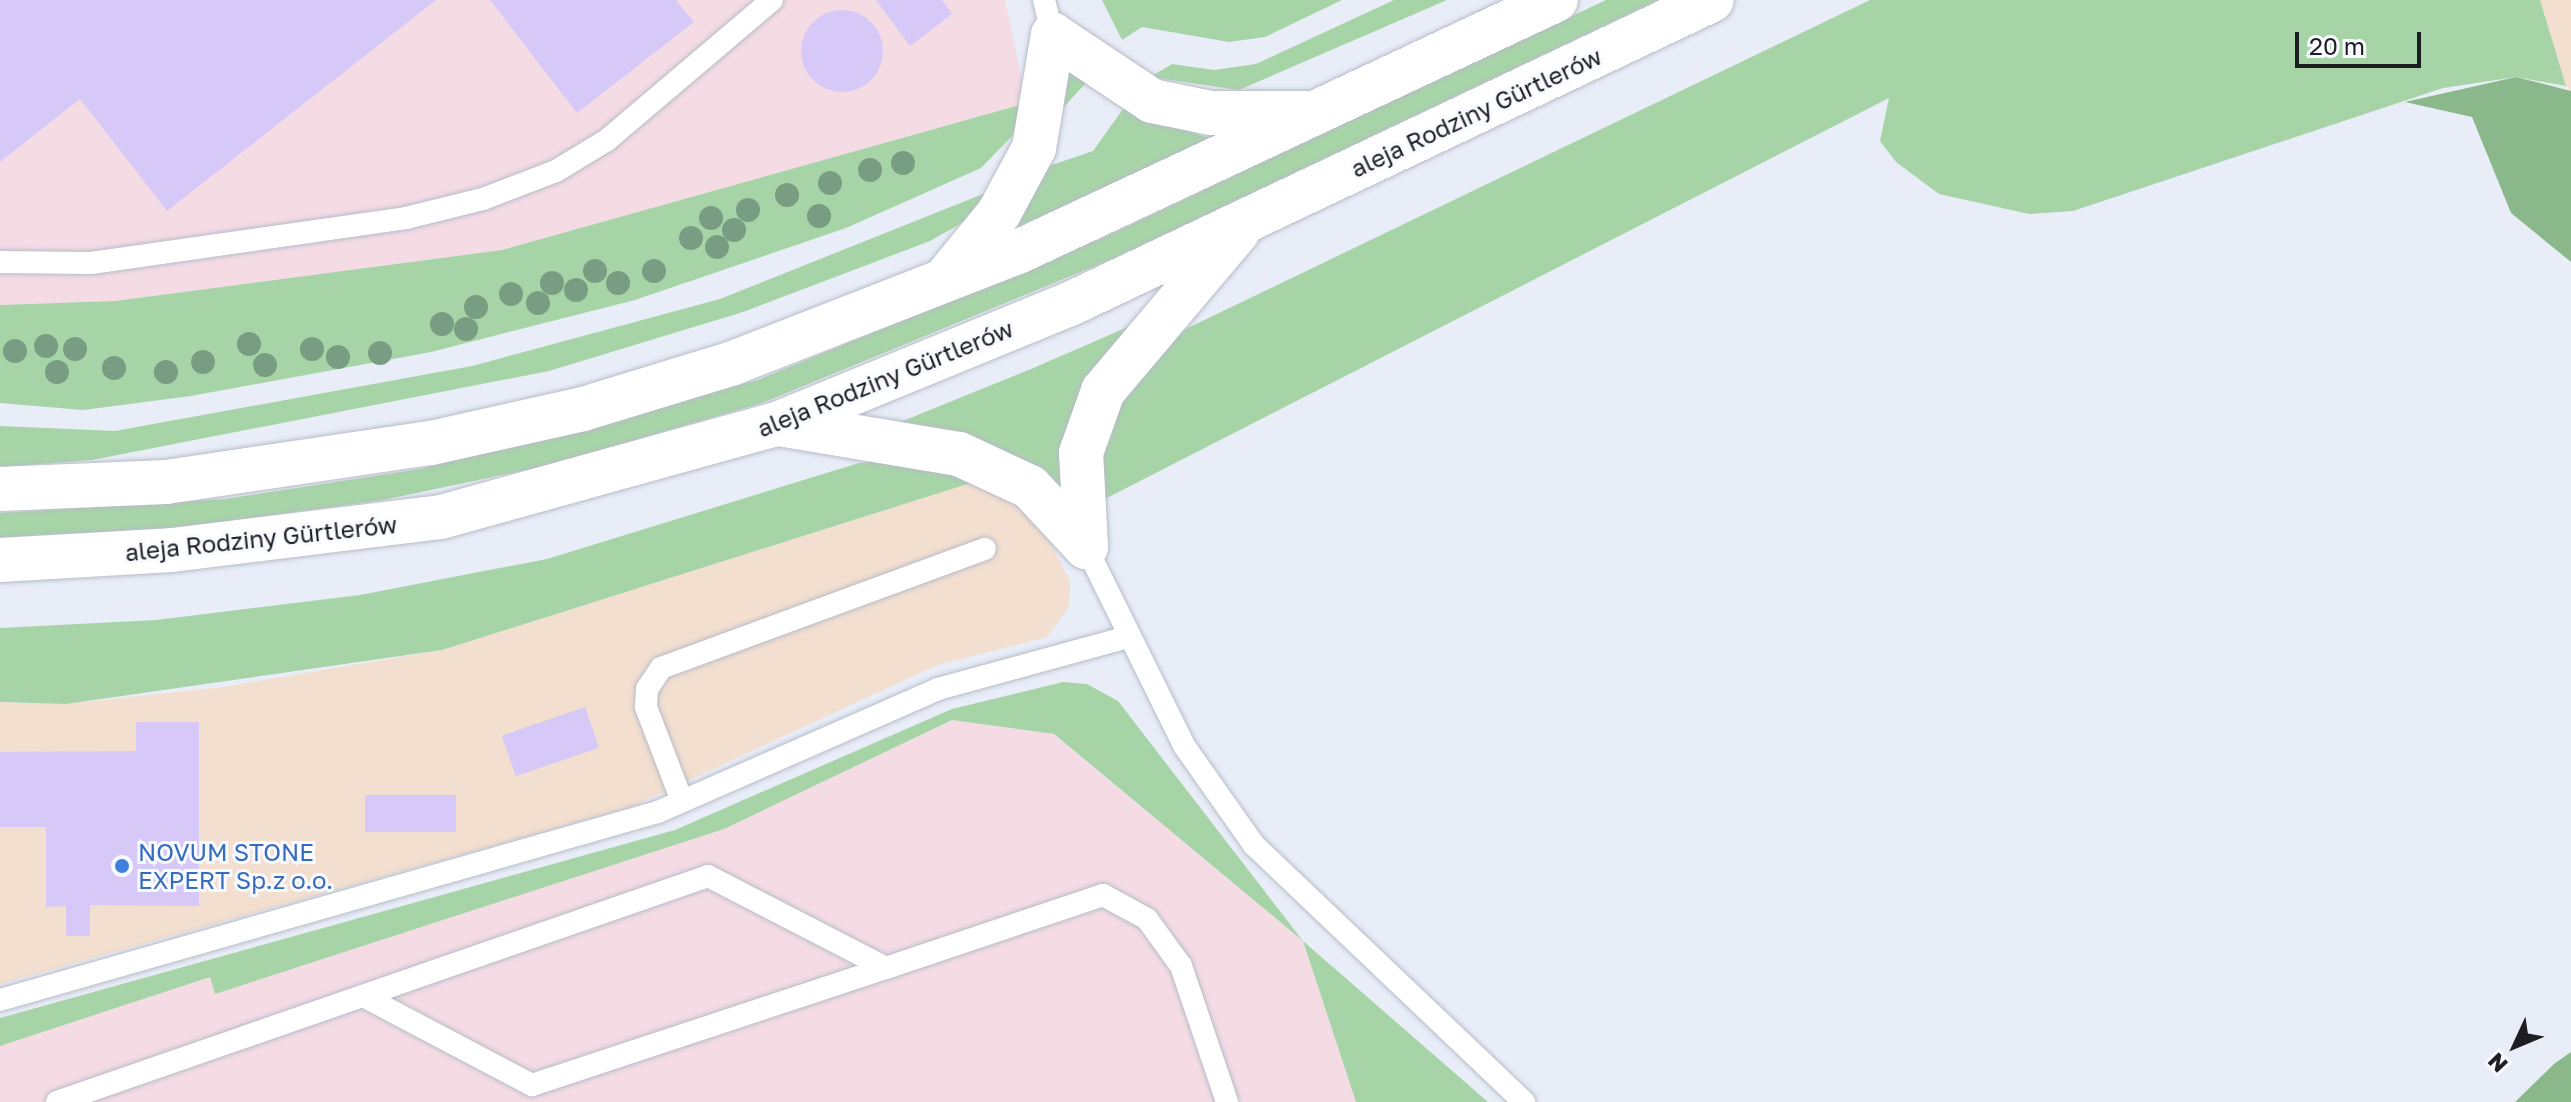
<!DOCTYPE html>
<meta charset="utf-8">
<style>
body{margin:0}
#map{position:relative;width:2571px;height:1102px;overflow:hidden;background:#e8edf8;font-family:"Golos Text",sans-serif}
div>[style]{position:absolute}
.commercial>*{inset:0;background:#f3dfd0}
.industrial>*{inset:0;background:#f5dce4}
.green>*{inset:0;background:#a7d4a7}
.forest>*{inset:0;background:#8ab88a}
.building>*{inset:0;background:#d6c9f7;transform-origin:0 0}
.round{border-radius:50%}
.roads{filter:drop-shadow(0 0 2px #b7bcc7) drop-shadow(0 0 2px #b7bcc7)}
.lane>*{height:22px;margin:-11px;padding:0 11px;transform-origin:11px;border-radius:11px;background:#fff}
.secondary>*{height:44px;margin:-22px;padding:0 22px;transform-origin:22px;border-radius:22px;background:#fff}
.trees>*{width:24px;height:24px;margin:-12px;border-radius:50%;background:#789d82}
.dots>*{width:22px;height:22px;translate:-50% -50%;box-sizing:border-box;border:4px solid #f8faff;border-radius:50%}
span{translate:-50% -50%;white-space:nowrap;text-align:center;line-height:1.15;-webkit-text-stroke:6px #f8faff;paint-order:stroke}
.street-label{font-size:24px;color:#1d1e22}
.shop-label{font-size:24px;color:#366cbe}
.left{translate:0 -50%;text-align:left}
.north{position:absolute;left:2475px;top:1006px;width:80px;height:80px;-webkit-text-stroke:6px #f8faff;paint-order:stroke;rotate:226deg;font-size:22px;font-weight:700;line-height:32px;text-align:center;color:#1d1e22}
.north::after{content:'';display:block;margin:auto;width:28px;height:36px;background:#1d1e22;clip-path:polygon(50% 0,100% 100%,50% 72%,0 100%)}
.scale{position:absolute;left:2295px;top:32px;width:126px;height:36px;box-sizing:border-box;border:4px solid #1d1e22;border-top:0;padding-left:10px;font-size:24px;line-height:28px;white-space:nowrap;color:#1d1e22;-webkit-text-stroke:6px #f8faff;paint-order:stroke}
</style>
<div id="map">
<div class="commercial">
<i style="clip-path:polygon(2540px 0,2571px 0,2571px 91px,2566px 86px)"></i>
<i style="clip-path:polygon(977px 481px,1018px 503px,1043px 528px,1070px 581px,1069px 606px,1047px 637px,937px 665px,631px 807px,0 984px,0 702px,66px 704px,223px 687px,442px 650px)"></i>
</div>
<div class="industrial">
<i style="clip-path:polygon(0 0,1005px 0,1027px 103px,502px 250px,115px 301px,0 305px)"></i>
<i style="clip-path:polygon(952px 720px,1053px 734px,1303px 941px,1356px 1102px,0 1102px,0 1046px,210px 976px,216px 993px,723px 829px)"></i>
</div>
<div class="green">
<i style="clip-path:polygon(1102px 0,1342px 0,1265px 37px,1229px 42px,1142px 27px,1122px 40px)"></i>
<i style="clip-path:polygon(1394px 0,1447px 0,1239px 90px,1150px 77px,1172px 64px,1214px 70px,1256px 64px)"></i>
<i style="clip-path:polygon(1606px 0,1658px 0,1117px 257px,762px 403px,545px 466px,383px 500px,186px 527px,0 538px,0 513px,225px 499px,420px 469px,758px 380px,1107px 236px)"></i>
<i style="clip-path:polygon(1870px 0,2540px 0,2566px 86px,2516px 77px,2443px 88px,2073px 211px,2029px 214px,1939px 194px,1896px 162px,1880px 141px,1889px 98px,1099px 502px,1104px 440px,1122px 392px,1171px 336px)"></i>
<i style="clip-path:polygon(1062px 52px,1088px 81px,1059px 112px)"></i>
<i style="clip-path:polygon(1027px 103px,1021px 127px,981px 168px,846px 228px,635px 300px,431px 352px,191px 396px,83px 410px,0 403px,0 305px,115px 301px,502px 250px)"></i>
<i style="clip-path:polygon(1123px 109px,1209px 138px,1009px 231px,1043px 168px,1093px 151px)"></i>
<i style="clip-path:polygon(988px 192px,967px 220px,930px 241px,743px 312px,549px 371px,92px 460px,0 467px,0 426px,115px 431px,472px 366px,720px 299px)"></i>
<i style="clip-path:polygon(1137px 323px,1065px 490px,898px 423px,1031px 369px)"></i>
<i style="clip-path:polygon(916px 458px,977px 481px,442px 650px,66px 704px,0 702px,0 628px,156px 620px,360px 595px,547px 559px,859px 463px)"></i>
<i style="clip-path:polygon(1063px 682px,1087px 684px,1118px 701px,1303px 941px,1488px 1102px,1356px 1102px,1303px 941px,1054px 734px,952px 720px,724px 829px,215px 994px,210px 977px,0 1046px,0 1018px,675px 830px,952px 709px)"></i>
</div>
<div class="forest">
<i style="clip-path:polygon(2516px 77px,2571px 91px,2571px 262px,2511px 213px,2472px 117px,2405px 102px)"></i>
<i style="clip-path:polygon(2571px 1052px,2571px 1102px,2515px 1102px,2554px 1064px)"></i>
</div>
<div class="building">
<i style="clip-path:polygon(0 0,436px 0,167px 211px,80px 99px,0 162px)"></i>
<i style="clip-path:polygon(490px 0,676px 0,694px 22px,577px 113px)"></i>
<i style="clip-path:polygon(876px 0,942px 0,952px 14px,910px 46px)"></i>
<i class="round" style="left:801px;top:10px;width:82px;height:82px"></i>
<i style="left:585px;top:707px;width:43px;height:88px;rotate:71deg"></i>
<i style="clip-path:polygon(136px 722px,199px 722px,199px 906px,90px 905px,90px 936px,66px 936px,66px 906px,46px 907px,46px 827px,0 827px,0 752px,136px 751px)"></i>
<i style="left:456px;top:795px;width:37px;height:91px;rotate:90deg"></i>
</div>
<div class="roads">
<div class="lane">
<i style="left:1044px;top:0;width:36px;rotate:76deg"></i>
<i style="left:0;top:262px;width:91px;rotate:0.6deg"></i>
<i style="left:91px;top:263px;width:318px;rotate:-8.1deg"></i>
<i style="left:406px;top:218px;width:79px;rotate:-13.9deg"></i>
<i style="left:483px;top:199px;width:78px;rotate:-21deg"></i>
<i style="left:556px;top:171px;width:60px;rotate:-31.3deg"></i>
<i style="left:607px;top:140px;width:216px;rotate:-40.3deg"></i>
<i style="left:1086px;top:547px;width:223px;rotate:63.7deg"></i>
<i style="left:1185px;top:747px;width:120px;rotate:54.9deg"></i>
<i style="left:1254px;top:845px;width:373px;rotate:43.6deg"></i>
<i style="left:682px;top:801px;width:101px;rotate:-111deg"></i>
<i style="left:646px;top:707px;width:18px;rotate:-87deg"></i>
<i style="left:647px;top:689px;width:25px;rotate:-56deg"></i>
<i style="left:661px;top:668px;width:345px;rotate:-20.2deg"></i>
<i style="left:367px;top:998px;width:187px;rotate:27.8deg"></i>
<i style="left:532px;top:1085px;width:373px;rotate:-18.3deg"></i>
<i style="left:0;top:1000px;width:684px;rotate:-15.95deg"></i>
<i style="left:658px;top:812px;width:306px;rotate:-23.7deg"></i>
<i style="left:938px;top:689px;width:194px;rotate:-15.3deg"></i>
<i style="left:57px;top:1102px;width:689px;rotate:-19.14deg"></i>
<i style="left:708px;top:876px;width:200px;rotate:27.3deg"></i>
<i style="left:886px;top:968px;width:229px;rotate:-18.6deg"></i>
<i style="left:1103px;top:895px;width:50px;rotate:28.6deg"></i>
<i style="left:1147px;top:919px;width:58px;rotate:54.1deg"></i>
<i style="left:1181px;top:966px;width:144px;rotate:71.3deg"></i>
</div>
<div class="secondary">
<i style="left:946px;top:278px;width:84px;rotate:-50.8deg"></i>
<i style="left:999px;top:213px;width:74px;rotate:-61.7deg"></i>
<i style="left:1034px;top:148px;width:115px;rotate:-80.5deg"></i>
<i style="left:1053px;top:35px;width:119px;rotate:33.7deg"></i>
<i style="left:1152px;top:101px;width:60px;rotate:11.5deg"></i>
<i style="left:1211px;top:113px;width:95px"></i>
<i style="left:779px;top:424px;width:182px;rotate:9.5deg"></i>
<i style="left:959px;top:454px;width:78px;rotate:24.9deg"></i>
<i style="left:1030px;top:487px;width:82px;rotate:47deg"></i>
<i style="left:0;top:489px;width:166px;rotate:-2.4deg"></i>
<i style="left:166px;top:482px;width:268px;rotate:-8.4deg"></i>
<i style="left:431px;top:443px;width:156px;rotate:-12.6deg"></i>
<i style="left:583px;top:409px;width:157px;rotate:-17deg"></i>
<i style="left:733px;top:363px;width:306px;rotate:-21.3deg"></i>
<i style="left:1018px;top:252px;width:594px;rotate:-25.1deg"></i>
<i style="left:1086px;top:547px;width:94px;rotate:-93deg"></i>
<i style="left:1081px;top:453px;width:66px;rotate:-70.5deg"></i>
<i style="left:1103px;top:391px;width:209px;rotate:-49.8deg"></i>
<i style="left:0;top:560px;width:172px;rotate:-3.3deg"></i>
<i style="left:172px;top:550px;width:271px;rotate:-7deg"></i>
<i style="left:441px;top:517px;width:349px;rotate:-15.5deg"></i>
<i style="left:777px;top:424px;width:317px;rotate:-22.3deg"></i>
<i style="left:1070px;top:304px;width:710px;rotate:-25.34deg"></i>
</div>
</div>
<div class="trees">
<i style="left:903px;top:163px"></i>
<i style="left:870px;top:170px"></i>
<i style="left:830px;top:183px"></i>
<i style="left:787px;top:195px"></i>
<i style="left:748px;top:210px"></i>
<i style="left:819px;top:216px"></i>
<i style="left:711px;top:218px"></i>
<i style="left:734px;top:230px"></i>
<i style="left:691px;top:238px"></i>
<i style="left:717px;top:247px"></i>
<i style="left:595px;top:271px"></i>
<i style="left:654px;top:271px"></i>
<i style="left:552px;top:283px"></i>
<i style="left:618px;top:283px"></i>
<i style="left:576px;top:290px"></i>
<i style="left:511px;top:294px"></i>
<i style="left:538px;top:303px"></i>
<i style="left:476px;top:307px"></i>
<i style="left:442px;top:324px"></i>
<i style="left:466px;top:329px"></i>
<i style="left:249px;top:344px"></i>
<i style="left:46px;top:346px"></i>
<i style="left:75px;top:349px"></i>
<i style="left:312px;top:349px"></i>
<i style="left:15px;top:351px"></i>
<i style="left:380px;top:353px"></i>
<i style="left:338px;top:357px"></i>
<i style="left:203px;top:362px"></i>
<i style="left:265px;top:365px"></i>
<i style="left:114px;top:368px"></i>
<i style="left:57px;top:372px"></i>
<i style="left:166px;top:372px"></i>
</div>
<div class="dots">
<i style="left:122px;top:866px;background:#3f7fe0"></i>
</div>
<div class="street-label">
<span style="left:1476px;top:112px;rotate:-25deg">aleja Rodziny Gürtlerów</span>
<span style="left:885px;top:378px;rotate:-22deg">aleja Rodziny Gürtlerów</span>
<span style="left:261px;top:538px;rotate:-6deg">aleja Rodziny Gürtlerów</span>
</div>
<div class="shop-label">
<span class="left" style="left:138px;top:866px">NOVUM STONE<br>EXPERT Sp.z o.o.</span>
</div>
<div class="north">N</div>
<div class="scale">20 m</div>
</div>
